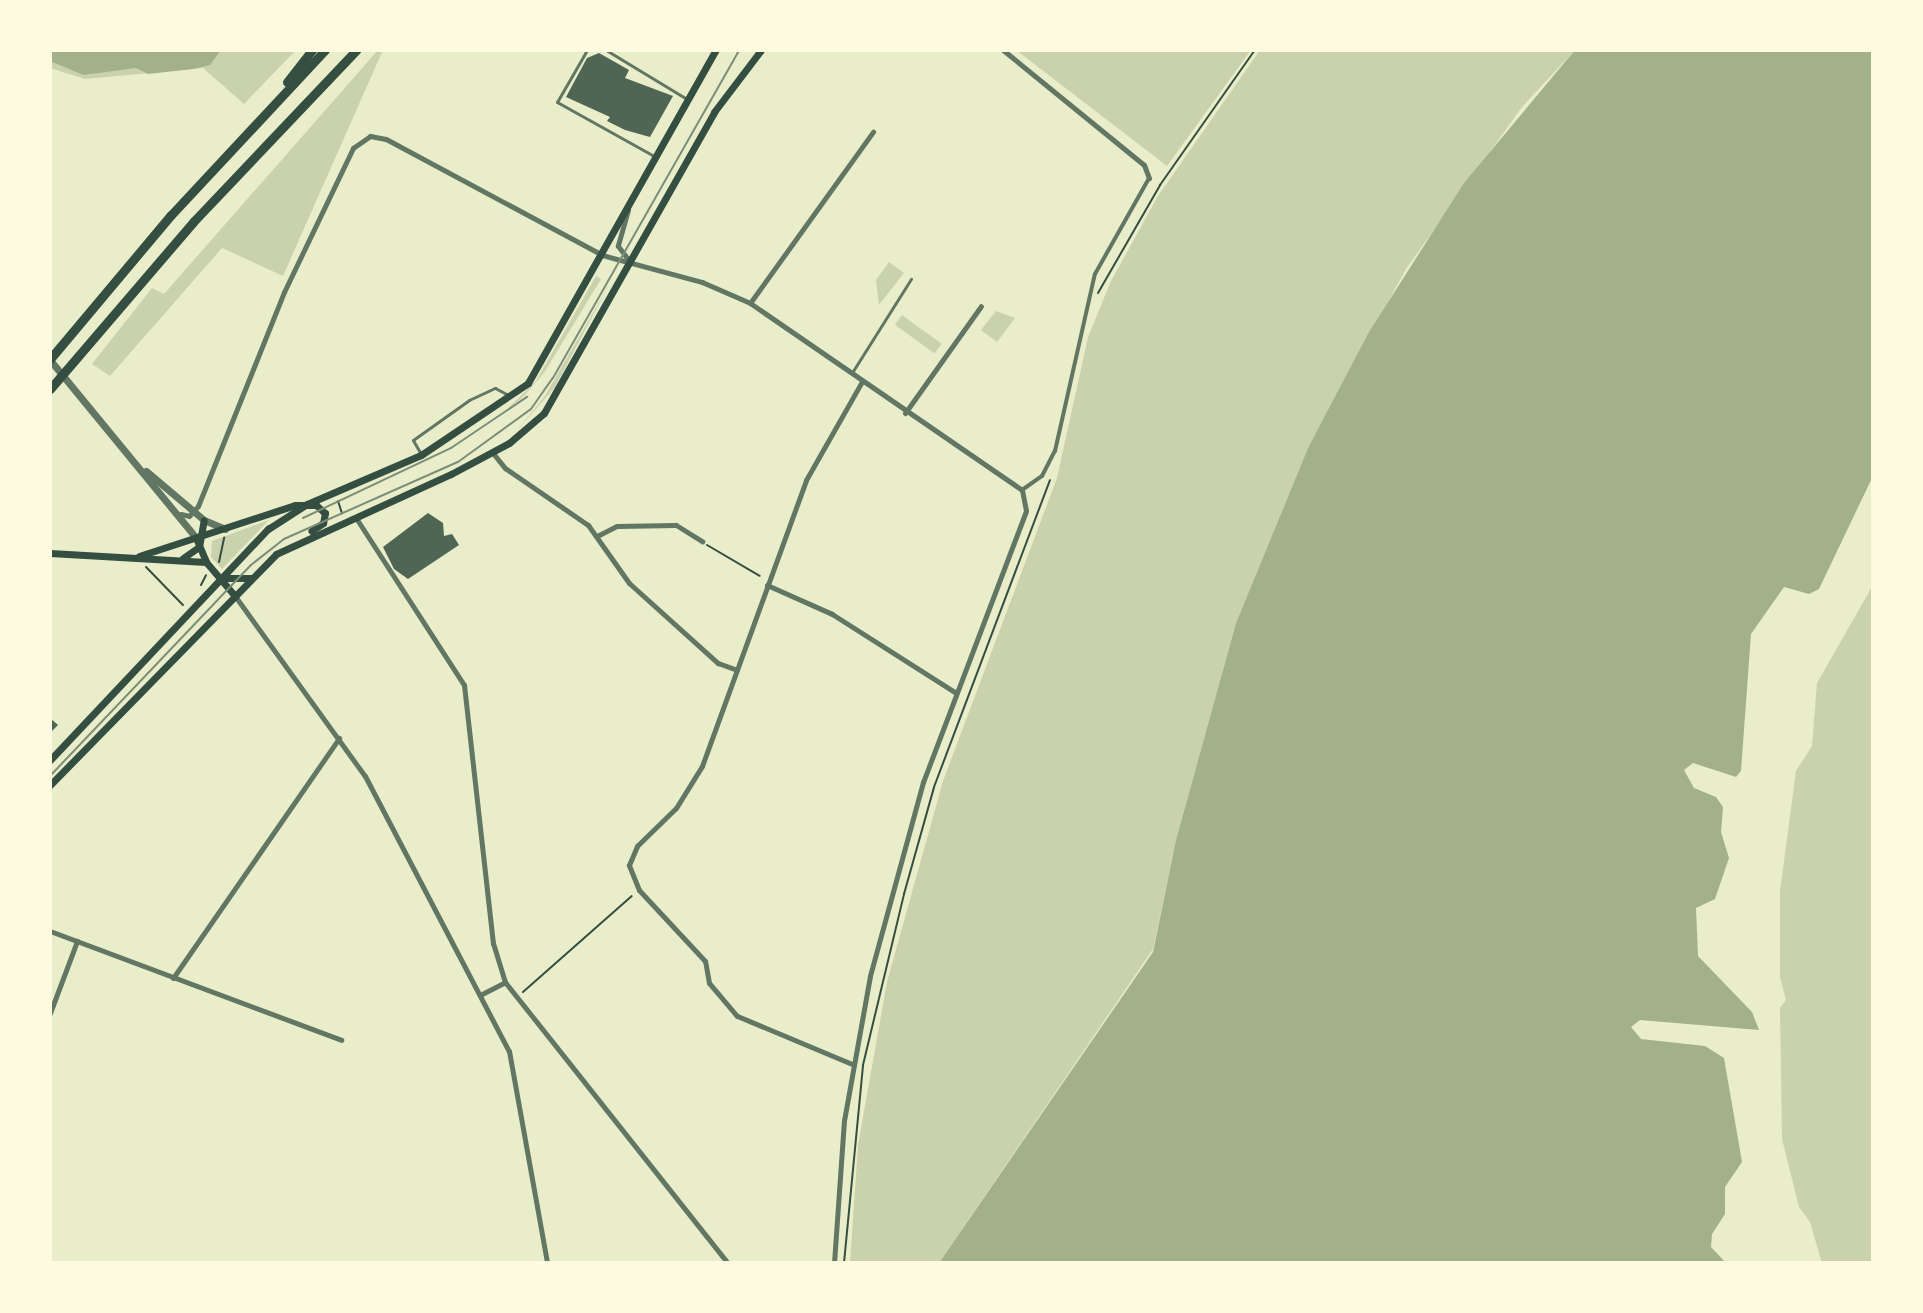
<!DOCTYPE html>
<style>
body{margin:0}
#map{position:relative;width:1923px;height:1313px;overflow:hidden;background:#e9edc9;font-family:Raleway,sans-serif}
div>[style]{position:absolute}
.green>*{inset:0;background:#cad2ad;transform-origin:0 0}
.water>*{inset:0;background:#a3b18a}
.building>*{inset:0;background:#4f6655}
.path>*{height:2px;margin:-1px;padding:0 1px;transform-origin:1px;border-radius:1px;background:#344e41}
.service>*{height:3px;margin:-1.5px;padding:0 1.5px;transform-origin:1.5px;border-radius:1.5px;background:#617663}
.pedestrian>*{height:4px;margin:-2px;padding:0 2px;transform-origin:2px;border-radius:2px;background:#617663}
.minor>*{height:5px;margin:-2.5px;padding:0 2.5px;transform-origin:2.5px;border-radius:2.5px;background:#617663}
.tertiary>*{height:7px;margin:-3.5px;padding:0 3.5px;transform-origin:3.5px;border-radius:3.5px;background:#617663}
.secondary>*{height:7px;margin:-3.5px;padding:0 3.5px;transform-origin:3.5px;border-radius:3.5px;background:#344e41}
.trunk>*{height:9px;margin:-4.5px;padding:0 4.5px;transform-origin:4.5px;border-radius:4.5px;background:#344e41}
.tram>*{height:2px;margin:-1px;padding:0 1px;transform-origin:1px;border-radius:1px;background:#7c8e77}
span{translate:-50% -50%;white-space:nowrap;text-align:center;line-height:1.15;-webkit-text-stroke:6px #fefae0;paint-order:stroke}
.frame{position:absolute;inset:0;border:52px solid #fefae0;pointer-events:none}
</style>
<div id="map">
<div class="green">
<i style="clip-path:polygon(50px 50px,296px 50px,244px 104px,203px 68px,85px 79px,50px 68px)"></i>
<i style="clip-path:polygon(378px 50px,383px 50px,283px 276px,222px 248px,110px 376px,92px 364px,152px 288px,164px 294px)"></i>
<i style="clip-path:polygon(1016px 50px,1251px 50px,1167px 166px)"></i>
<i style="clip-path:polygon(1260px 50px,1575px 50px,1522px 107px,1406px 269px,1308px 448px,1236px 623px,1176px 840px,1153px 949px,939px 1263px,850px 1263px,858px 1145px,887px 982px,943px 781px,1057px 478px,1088px 337px,1111px 281px,1158px 196px)"></i>
<i style="clip-path:polygon(889px 262px,904px 273px,879px 305px,876px 280px)"></i>
<i style="clip-path:polygon(596px 276px,601px 279px,544px 373px,523px 397px,501px 415px,536px 381px)"></i>
<i style="clip-path:polygon(609px 285px,555px 387px,515px 433px,545px 396px)"></i>
<i style="clip-path:polygon(996px 311px,1015px 318px,997px 342px,981px 330px)"></i>
<i style="left:902px;top:315px;width:49px;height:12px;rotate:36deg"></i>
<i style="clip-path:polygon(269px 520px,222px 569px,211px 557px,212px 541px)"></i>
<i style="clip-path:polygon(1873px 585px,1873px 1263px,1822px 1263px,1810px 1222px,1799px 1207px,1782px 1139px,1780px 1008px,1786px 1000px,1780px 977px,1780px 891px,1796px 771px,1812px 746px,1817px 683px)"></i>
</div>
<div class="water">
<i style="clip-path:polygon(50px 50px,221px 50px,210px 65px,193px 69px,148px 74px,136px 68px,83px 75px,50px 61px)"></i>
<i style="clip-path:polygon(1575px 50px,1873px 50px,1873px 476px,1819px 589px,1809px 594px,1784px 587px,1751px 634px,1741px 771px,1736px 777px,1693px 763px,1684px 770px,1694px 788px,1716px 797px,1723px 807px,1721px 832px,1729px 858px,1715px 899px,1696px 908px,1698px 956px,1752px 1012px,1759px 1030px,1640px 1020px,1631px 1027px,1641px 1039px,1705px 1046px,1724px 1058px,1742px 1162px,1725px 1187px,1725px 1214px,1712px 1234px,1711px 1247px,1726px 1263px,939px 1263px,1153px 952px,1176px 840px,1236px 623px,1308px 448px,1369px 332px,1464px 183px)"></i>
</div>
<div class="building">
<i style="clip-path:polygon(599px 53px,629px 70px,625px 78px,673px 96px,650px 137px,625px 130px,607px 121px,610px 117px,566px 97px,587px 58px)"></i>
<i style="clip-path:polygon(428px 513px,443px 523px,444px 536px,452px 534px,459px 545px,408px 579px,394px 569px,383px 547px)"></i>
<i style="clip-path:polygon(50px 718px,58px 725px,50px 733px)"></i>
</div>
<div class="path">
<i style="left:1098px;top:293px;width:125px;rotate:-60.1deg"></i>
<i style="left:1160px;top:185px;width:165px;rotate:-54.9deg"></i>
<i style="left:338px;top:501px;width:13px;rotate:72deg"></i>
<i style="left:707px;top:545px;width:61px;rotate:30.3deg"></i>
<i style="left:219px;top:562px;width:25px;rotate:-78deg"></i>
<i style="left:146px;top:567px;width:53px;rotate:45.8deg"></i>
<i style="left:201px;top:585px;width:11px;rotate:-63deg"></i>
<i style="left:523px;top:992px;width:145px;rotate:-41.4deg"></i>
<i style="left:844px;top:1263px;width:199px;rotate:-84.5deg"></i>
<i style="left:863px;top:1065px;width:176px;rotate:-76.5deg"></i>
<i style="left:904px;top:894px;width:111px;rotate:-74.3deg"></i>
<i style="left:934px;top:787px;width:328px;rotate:-69.3deg"></i>
</div>
<div class="service">
<i style="left:587px;top:50px;width:60px;rotate:120deg"></i>
<i style="left:557px;top:102px;width:111px;rotate:29.1deg"></i>
<i style="left:606px;top:50px;width:95px;rotate:31.2deg"></i>
<i style="left:853px;top:371px;width:109px;rotate:-57.8deg"></i>
<i style="left:421px;top:454px;width:16px;rotate:-120deg"></i>
<i style="left:413px;top:440px;width:69px;rotate:-35.5deg"></i>
<i style="left:469px;top:400px;width:29px;rotate:-25deg"></i>
<i style="left:495px;top:388px;width:15px;rotate:28deg"></i>
</div>
<div class="pedestrian">
<i style="left:1022px;top:490px;width:24px;rotate:-35deg"></i>
<i style="left:1042px;top:476px;width:28px;rotate:-63deg"></i>
<i style="left:1055px;top:451px;width:181px;rotate:-77.3deg"></i>
<i style="left:1095px;top:274px;width:110px;rotate:-60.6deg"></i>
</div>
<div class="minor">
<i style="left:1003px;top:50px;width:182px;rotate:39.2deg"></i>
<i style="left:1144px;top:165px;width:14px;rotate:69deg"></i>
<i style="left:628px;top:210px;width:37px;rotate:106deg"></i>
<i style="left:618px;top:246px;width:20px;rotate:53deg"></i>
<i style="left:750px;top:303px;width:211px;rotate:-54.3deg"></i>
<i style="left:905px;top:413px;width:131px;rotate:-54.6deg"></i>
<i style="left:492px;top:452px;width:21px;rotate:51deg"></i>
<i style="left:505px;top:468px;width:101px;rotate:34.5deg"></i>
<i style="left:588px;top:525px;width:71px;rotate:54.7deg"></i>
<i style="left:629px;top:583px;width:120px;rotate:42deg"></i>
<i style="left:718px;top:663px;width:20px;rotate:20deg"></i>
<i style="left:181px;top:514px;width:8px;rotate:14deg"></i>
<i style="left:189px;top:516px;width:13px;rotate:-48deg"></i>
<i style="left:198px;top:506px;width:231px;rotate:-68.1deg"></i>
<i style="left:284px;top:292px;width:160px;rotate:-64.4deg"></i>
<i style="left:353px;top:148px;width:21px;rotate:-35deg"></i>
<i style="left:370px;top:136px;width:16px;rotate:11deg"></i>
<i style="left:386px;top:139px;width:245px;rotate:28.2deg"></i>
<i style="left:602px;top:255px;width:104px;rotate:15.1deg"></i>
<i style="left:702px;top:282px;width:52px;rotate:23.6deg"></i>
<i style="left:750px;top:303px;width:330px;rotate:34.5deg"></i>
<i style="left:1022px;top:490px;width:21px;rotate:79deg"></i>
<i style="left:1026px;top:511px;width:290px;rotate:110.8deg"></i>
<i style="left:923px;top:782px;width:201px;rotate:105.3deg"></i>
<i style="left:870px;top:976px;width:146px;rotate:100.2deg"></i>
<i style="left:844px;top:1120px;width:143px;rotate:94deg"></i>
<i style="left:356px;top:518px;width:199px;rotate:57.1deg"></i>
<i style="left:464px;top:685px;width:260px;rotate:83.6deg"></i>
<i style="left:493px;top:943px;width:41px;rotate:72.9deg"></i>
<i style="left:505px;top:982px;width:359px;rotate:51.6deg"></i>
<i style="left:597px;top:536px;width:22px;rotate:-27deg"></i>
<i style="left:617px;top:526px;width:59px;rotate:-1deg"></i>
<i style="left:676px;top:525px;width:31px;rotate:32deg"></i>
<i style="left:767px;top:585px;width:71px;rotate:24deg"></i>
<i style="left:832px;top:614px;width:147px;rotate:32.5deg"></i>
<i style="left:235px;top:596px;width:222px;rotate:54.2deg"></i>
<i style="left:365px;top:776px;width:310px;rotate:62.4deg"></i>
<i style="left:509px;top:1051px;width:215px;rotate:79.8deg"></i>
<i style="left:50px;top:931px;width:311px;rotate:20.5deg"></i>
<i style="left:173px;top:978px;width:292px;rotate:-55.3deg"></i>
<i style="left:480px;top:995px;width:28px;rotate:-27deg"></i>
<i style="left:50px;top:1013px;width:77px;rotate:-69.4deg"></i>
<i style="left:852px;top:1064px;width:125px;rotate:-157.3deg"></i>
<i style="left:737px;top:1016px;width:43px;rotate:-130.3deg"></i>
<i style="left:709px;top:983px;width:22px;rotate:-100deg"></i>
<i style="left:705px;top:961px;width:97px;rotate:-132.9deg"></i>
<i style="left:639px;top:890px;width:27px;rotate:-112deg"></i>
<i style="left:629px;top:865px;width:21px;rotate:-67deg"></i>
<i style="left:637px;top:846px;width:54px;rotate:-44.3deg"></i>
<i style="left:676px;top:808px;width:49px;rotate:-58.2deg"></i>
<i style="left:702px;top:766px;width:304px;rotate:-70deg"></i>
<i style="left:806px;top:480px;width:112px;rotate:-60.4deg"></i>
</div>
<div class="tertiary">
<i style="left:50px;top:360px;width:230px;rotate:50.6deg"></i>
<i style="left:146px;top:471px;width:76px;rotate:40.2deg"></i>
<i style="left:204px;top:520px;width:23px;rotate:23deg"></i>
</div>
<div class="secondary">
<i style="left:196px;top:538px;width:26px;rotate:67deg"></i>
<i style="left:206px;top:562px;width:45px;rotate:49.5deg"></i>
<i style="left:50px;top:553px;width:156px;rotate:3.3deg"></i>
<i style="left:139px;top:556px;width:164px;rotate:-18.1deg"></i>
<i style="left:295px;top:505px;width:21px"></i>
<i style="left:316px;top:505px;width:12px;rotate:42deg"></i>
<i style="left:325px;top:513px;width:10px;rotate:101deg"></i>
<i style="left:323px;top:523px;width:14px;rotate:146deg"></i>
<i style="left:183px;top:558px;width:19px;rotate:-35deg"></i>
<i style="left:199px;top:547px;width:27px;rotate:-80deg"></i>
<i style="left:221px;top:578px;width:29px"></i>
<i style="left:50px;top:760px;width:318px;rotate:-46.7deg"></i>
<i style="left:268px;top:529px;width:46px;rotate:-32.7deg"></i>
<i style="left:307px;top:504px;width:124px;rotate:-23.3deg"></i>
<i style="left:421px;top:455px;width:129px;rotate:-33.9deg"></i>
<i style="left:528px;top:383px;width:382px;rotate:-60.6deg"></i>
<i style="left:50px;top:785px;width:323px;rotate:-45.6deg"></i>
<i style="left:276px;top:554px;width:192px;rotate:-24.6deg"></i>
<i style="left:451px;top:474px;width:66px;rotate:-28.1deg"></i>
<i style="left:509px;top:443px;width:46px;rotate:-40.6deg"></i>
<i style="left:544px;top:413px;width:346px;rotate:-60.5deg"></i>
<i style="left:714px;top:112px;width:78px;rotate:-52.8deg"></i>
</div>
<div class="trunk">
<i style="left:287px;top:82px;width:41px;rotate:-52deg"></i>
<i style="left:50px;top:359px;width:188px;rotate:-50deg"></i>
<i style="left:171px;top:215px;width:226px;rotate:-47deg"></i>
<i style="left:50px;top:389px;width:221px;rotate:-49.4deg"></i>
<i style="left:194px;top:221px;width:236px;rotate:-46.5deg"></i>
</div>
<div class="tram">
<i style="left:303px;top:518px;width:164px;rotate:-25.3deg"></i>
<i style="left:451px;top:448px;width:92px;rotate:-33.9deg"></i>
<i style="left:50px;top:776px;width:291px;rotate:-46.4deg"></i>
<i style="left:251px;top:565px;width:42px;rotate:-38.2deg"></i>
<i style="left:284px;top:539px;width:190px;rotate:-23.9deg"></i>
<i style="left:458px;top:462px;width:90px;rotate:-36deg"></i>
<i style="left:531px;top:409px;width:38px;rotate:-55deg"></i>
<i style="left:553px;top:378px;width:377px;rotate:-60.4deg"></i>
</div>
<div class="frame"></div>
</div>
